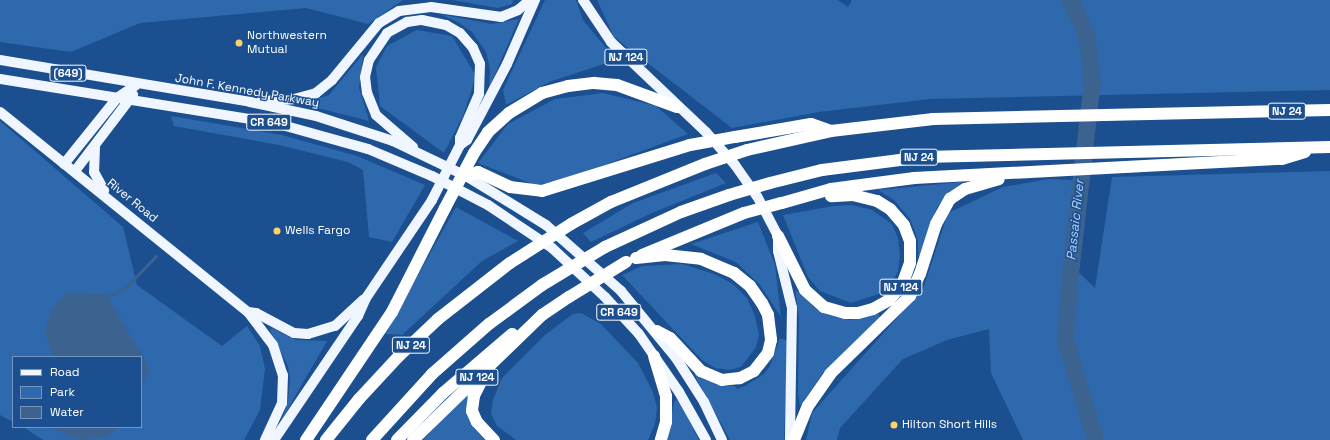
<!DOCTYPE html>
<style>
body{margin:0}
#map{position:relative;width:1330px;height:440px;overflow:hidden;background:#1b4f8f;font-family:"Space Grotesk",sans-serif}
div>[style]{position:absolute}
.green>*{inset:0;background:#2e69ad}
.water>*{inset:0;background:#3c6290}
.stream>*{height:3px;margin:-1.5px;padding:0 1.5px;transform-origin:1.5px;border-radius:1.5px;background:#3c6290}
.river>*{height:17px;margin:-8.5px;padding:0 8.5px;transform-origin:8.5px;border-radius:8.5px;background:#3c6290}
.major>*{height:10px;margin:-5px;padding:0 5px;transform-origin:5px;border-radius:5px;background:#f0f6ff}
.highway>*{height:12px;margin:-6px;padding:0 6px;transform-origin:6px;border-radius:6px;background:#fff}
.major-bridge>*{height:10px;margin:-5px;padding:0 5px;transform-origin:5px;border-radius:5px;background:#f0f6ff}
.highway-bridge>*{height:12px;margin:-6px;padding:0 6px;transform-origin:6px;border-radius:6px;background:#fff}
.dots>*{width:11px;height:11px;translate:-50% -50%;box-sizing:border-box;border:2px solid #1b4f8f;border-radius:50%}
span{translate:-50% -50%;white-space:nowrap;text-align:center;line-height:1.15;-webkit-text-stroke:3px #1b4f8f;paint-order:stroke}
.shield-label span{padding:1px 3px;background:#1b4f8f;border:1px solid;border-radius:3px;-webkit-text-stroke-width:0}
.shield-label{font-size:11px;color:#fff;font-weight:700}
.poi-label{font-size:12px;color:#fff}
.left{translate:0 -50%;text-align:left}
.street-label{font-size:12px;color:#fff}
.water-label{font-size:13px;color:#b5d3f5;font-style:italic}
.legend{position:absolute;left:12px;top:356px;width:130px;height:72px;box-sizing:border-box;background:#1b4f8f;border:1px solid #7695bc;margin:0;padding:5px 7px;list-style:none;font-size:12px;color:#fff}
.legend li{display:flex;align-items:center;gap:8px;height:20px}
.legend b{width:20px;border:1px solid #7695bc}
</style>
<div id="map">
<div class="green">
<i style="clip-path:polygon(0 0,403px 0,368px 24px,306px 8px,140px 23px,71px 52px,0 42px)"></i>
<i style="clip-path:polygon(452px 0,513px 0,512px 4px,498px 8px)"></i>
<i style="clip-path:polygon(545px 0,576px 0,583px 20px,616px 60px,549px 82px,506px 105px,503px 90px)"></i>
<i style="clip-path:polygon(597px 0,838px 0,848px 7px,852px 0,1330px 0,1330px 90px,930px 99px,819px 112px,732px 128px,614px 37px)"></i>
<i style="clip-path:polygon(439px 14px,492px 24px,519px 19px,489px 88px,490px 69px,486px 52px,472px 32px,458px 22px)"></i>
<i style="clip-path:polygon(417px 30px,452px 36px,476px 76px,463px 116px,444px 153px,380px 106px,376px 67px,387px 46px)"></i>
<i style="clip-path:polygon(363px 54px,359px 88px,369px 121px,302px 104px,329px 95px)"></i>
<i style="clip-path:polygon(603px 93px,656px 106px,688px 134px,563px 180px,535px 185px,478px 163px,508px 124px,555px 99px)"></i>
<i style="clip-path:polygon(171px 116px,282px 135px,357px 156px,425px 185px,392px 242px,369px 237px,363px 170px,348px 162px,279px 145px,174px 126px)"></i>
<i style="clip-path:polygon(0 121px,123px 227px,137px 285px,222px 346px,247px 326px,260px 346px,265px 369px,260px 410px,244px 440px,43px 440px,23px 427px,141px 427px,141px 357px,13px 357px,13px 422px,0 415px)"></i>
<i style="clip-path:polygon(1330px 171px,1330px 440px,1023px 440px,991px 373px,989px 329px,947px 340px,903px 359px,840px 428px,837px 440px,806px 440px,812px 413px,923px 289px,948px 213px,1003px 187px,1049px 179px,1073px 180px,1067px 261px,1095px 288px,1112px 177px)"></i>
<i style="clip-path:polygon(716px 173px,726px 183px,652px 213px,591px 242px,583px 233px,633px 203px)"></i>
<i style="clip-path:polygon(962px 182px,937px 207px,921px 255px,918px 256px,918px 240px,910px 219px,894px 200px,878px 190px)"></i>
<i style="clip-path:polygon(852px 205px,872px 210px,892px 224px,898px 238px,900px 255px,898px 271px,888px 291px,851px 303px,820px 291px,808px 277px,783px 215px,833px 206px)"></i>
<i style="clip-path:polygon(456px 207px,518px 241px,482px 261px,402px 335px,385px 334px)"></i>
<i style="clip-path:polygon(758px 222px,775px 265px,781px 317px,760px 285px,736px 262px,691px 244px)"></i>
<i style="clip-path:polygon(682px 264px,714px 274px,733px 284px,747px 298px,755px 316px,759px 335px,756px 347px,741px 367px,729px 370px,715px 368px,702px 360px,622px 275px,642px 266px)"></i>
<i style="clip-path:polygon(795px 289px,817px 310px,828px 315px,850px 320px,879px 314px,880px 318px,823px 373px,800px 406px,798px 393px,799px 319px)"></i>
<i style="clip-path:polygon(581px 313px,601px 324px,638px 363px,653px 392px,657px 408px,655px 424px,648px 440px,516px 440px,497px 426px,491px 414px,493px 400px,502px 378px,545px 335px,573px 314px)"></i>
<i style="clip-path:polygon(272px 328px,296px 340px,327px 341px,281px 421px,288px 401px,290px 380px,288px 366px,270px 330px)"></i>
<i style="clip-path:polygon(780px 338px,788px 341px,784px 440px,730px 440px,694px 374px,697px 373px,716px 385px,735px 386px,737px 389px,745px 386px,764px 374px,770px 366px)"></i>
<i style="clip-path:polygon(469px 389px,467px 406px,473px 426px,484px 440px,423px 440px)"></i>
<i style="clip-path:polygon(677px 400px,686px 414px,699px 440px,667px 440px,674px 401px)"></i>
</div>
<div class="water">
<i style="clip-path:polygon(66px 293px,106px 294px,145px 360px,148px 373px,141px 390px,141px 357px,52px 357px,45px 331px,52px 309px)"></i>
<i style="clip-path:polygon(48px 427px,121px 427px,106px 437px,79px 440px)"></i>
</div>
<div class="stream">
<i style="left:108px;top:297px;width:22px;rotate:-30deg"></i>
<i style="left:127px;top:286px;width:42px;rotate:-46deg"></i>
</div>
<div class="river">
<i style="left:1070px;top:0;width:38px;rotate:65deg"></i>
<i style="left:1086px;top:35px;width:45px;rotate:82.4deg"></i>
<i style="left:1092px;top:80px;width:195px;rotate:96.5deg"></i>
<i style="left:1070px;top:274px;width:65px;rotate:94.4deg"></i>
<i style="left:1065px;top:339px;width:105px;rotate:73.5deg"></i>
</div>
<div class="major">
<i style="left:583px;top:0;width:50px;rotate:56.3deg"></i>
<i style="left:611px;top:42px;width:131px;rotate:43.5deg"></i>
<i style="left:706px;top:132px;width:44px;rotate:48.7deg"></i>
<i style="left:735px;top:165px;width:38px;rotate:55deg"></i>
<i style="left:757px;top:196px;width:45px;rotate:62.3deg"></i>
<i style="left:778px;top:236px;width:15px;rotate:90deg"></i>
<i style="left:778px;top:251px;width:59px;rotate:76.2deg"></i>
<i style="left:792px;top:308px;width:132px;rotate:90.9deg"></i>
<i style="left:0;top:60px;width:254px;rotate:9.5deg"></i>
<i style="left:250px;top:102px;width:67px;rotate:12deg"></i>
<i style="left:316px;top:116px;width:81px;rotate:18deg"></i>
<i style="left:393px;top:141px;width:81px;rotate:25.6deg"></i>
<i style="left:466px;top:176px;width:94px;rotate:31.5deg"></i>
<i style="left:546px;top:225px;width:100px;rotate:41.3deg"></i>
<i style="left:621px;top:291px;width:87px;rotate:50.6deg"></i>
<i style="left:676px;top:358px;width:52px;rotate:57.5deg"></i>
<i style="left:704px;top:402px;width:42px;rotate:64.7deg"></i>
<i style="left:0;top:79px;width:278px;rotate:9.1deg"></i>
<i style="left:275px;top:123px;width:97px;rotate:15.6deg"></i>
<i style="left:368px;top:149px;width:69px;rotate:22.9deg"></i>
<i style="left:432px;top:176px;width:63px;rotate:27.4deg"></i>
<i style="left:488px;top:205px;width:77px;rotate:33.9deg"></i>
<i style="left:552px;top:248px;width:72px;rotate:42.8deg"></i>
<i style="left:605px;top:297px;width:50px;rotate:47.4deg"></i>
<i style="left:639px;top:334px;width:70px;rotate:55.4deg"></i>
<i style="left:679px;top:392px;width:55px;rotate:60.6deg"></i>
<i style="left:261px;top:101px;width:33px;rotate:-3deg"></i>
<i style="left:294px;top:99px;width:23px;rotate:-15deg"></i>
<i style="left:316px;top:93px;width:21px;rotate:-39deg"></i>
<i style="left:332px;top:80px;width:74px;rotate:-50.5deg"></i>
<i style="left:379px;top:23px;width:23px;rotate:-31deg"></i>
<i style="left:399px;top:11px;width:32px;rotate:-7deg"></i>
<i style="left:431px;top:7px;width:71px;rotate:8.1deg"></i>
<i style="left:501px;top:17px;width:18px;rotate:-22deg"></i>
<i style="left:518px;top:10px;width:16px;rotate:-40deg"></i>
<i style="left:0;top:112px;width:319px;rotate:38.9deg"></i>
<i style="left:248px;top:312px;width:41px;rotate:52.9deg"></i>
<i style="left:273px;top:345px;width:32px;rotate:72deg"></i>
<i style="left:283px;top:375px;width:28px;rotate:92deg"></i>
<i style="left:282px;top:403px;width:41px;rotate:114.7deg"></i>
<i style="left:460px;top:145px;width:9px;rotate:-36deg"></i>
<i style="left:467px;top:140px;width:86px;rotate:-62.2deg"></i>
<i style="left:507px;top:64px;width:70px;rotate:-66.4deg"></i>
<i style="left:95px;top:146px;width:26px;rotate:92deg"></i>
<i style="left:94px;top:172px;width:21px;rotate:61deg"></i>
<i style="left:413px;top:147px;width:49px;rotate:-139.1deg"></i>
<i style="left:376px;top:115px;width:24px;rotate:-112deg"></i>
<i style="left:367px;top:93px;width:16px;rotate:-97deg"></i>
<i style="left:365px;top:77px;width:17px;rotate:-77deg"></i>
<i style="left:369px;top:60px;width:32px;rotate:-56deg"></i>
<i style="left:387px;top:33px;width:23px;rotate:-29deg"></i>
<i style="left:407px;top:22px;width:15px;rotate:-8deg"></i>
<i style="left:422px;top:20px;width:25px;rotate:12deg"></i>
<i style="left:446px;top:25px;width:16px;rotate:30deg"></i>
<i style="left:460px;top:33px;width:20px;rotate:49deg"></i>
<i style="left:473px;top:48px;width:17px;rotate:66deg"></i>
<i style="left:480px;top:64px;width:30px;rotate:92deg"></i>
<i style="left:479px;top:94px;width:48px;rotate:113.4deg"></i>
<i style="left:460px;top:138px;width:7px;rotate:90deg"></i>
<i style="left:64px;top:164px;width:85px;rotate:-51.2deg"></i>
<i style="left:117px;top:98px;width:23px;rotate:-34deg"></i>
<i style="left:75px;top:171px;width:96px;rotate:-52.7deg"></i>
<i style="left:248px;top:312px;width:8px;rotate:7deg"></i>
<i style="left:256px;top:313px;width:43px;rotate:27.8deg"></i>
<i style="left:294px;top:333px;width:14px;rotate:4deg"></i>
<i style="left:308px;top:334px;width:28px;rotate:-17deg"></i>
<i style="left:335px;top:326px;width:38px;rotate:-43deg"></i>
<i style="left:274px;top:440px;width:150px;rotate:-55.9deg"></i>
<i style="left:358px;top:316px;width:20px;rotate:-66deg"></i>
<i style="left:366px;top:298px;width:118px;rotate:-56deg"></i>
</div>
<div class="highway">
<i style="left:735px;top:137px;width:77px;rotate:-9.7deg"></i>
<i style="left:811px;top:124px;width:21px;rotate:19deg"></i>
<i style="left:747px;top:150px;width:86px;rotate:-12.7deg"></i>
<i style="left:831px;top:131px;width:103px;rotate:-6.7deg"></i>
<i style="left:933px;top:119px;width:397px;rotate:-1.3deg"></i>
<i style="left:474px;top:153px;width:25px;rotate:-56deg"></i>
<i style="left:488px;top:132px;width:28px;rotate:-42deg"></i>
<i style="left:509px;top:113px;width:39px;rotate:-31deg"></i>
<i style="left:542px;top:93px;width:27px;rotate:-15deg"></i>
<i style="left:568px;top:86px;width:26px;rotate:-7deg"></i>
<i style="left:594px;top:83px;width:23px;rotate:5deg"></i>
<i style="left:617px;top:85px;width:64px;rotate:20.1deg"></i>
<i style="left:466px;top:176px;width:13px;rotate:-18deg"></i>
<i style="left:478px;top:172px;width:35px;rotate:25deg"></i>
<i style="left:510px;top:187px;width:32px;rotate:7deg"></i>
<i style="left:542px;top:191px;width:155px;rotate:-17.3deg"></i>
<i style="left:770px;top:183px;width:54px;rotate:-14deg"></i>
<i style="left:822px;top:170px;width:102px;rotate:-7.3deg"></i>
<i style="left:923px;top:157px;width:407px;rotate:-1.4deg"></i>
<i style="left:782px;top:203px;width:51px;rotate:-15.9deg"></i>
<i style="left:831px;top:189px;width:84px;rotate:-7.5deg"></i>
<i style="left:914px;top:178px;width:368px;rotate:-3deg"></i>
<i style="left:1282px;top:159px;width:24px;rotate:-17deg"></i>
<i style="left:571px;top:224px;width:46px;rotate:-28.8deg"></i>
<i style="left:611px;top:202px;width:101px;rotate:-22deg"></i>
<i style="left:778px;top:236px;width:60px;rotate:63.4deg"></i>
<i style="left:805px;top:290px;width:25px;rotate:42deg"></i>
<i style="left:824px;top:307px;width:22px;rotate:16deg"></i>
<i style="left:845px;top:313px;width:13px"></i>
<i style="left:858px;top:313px;width:16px;rotate:-15deg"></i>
<i style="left:873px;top:309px;width:18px;rotate:-29deg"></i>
<i style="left:889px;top:300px;width:20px;rotate:-49deg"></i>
<i style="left:902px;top:285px;width:23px;rotate:-70deg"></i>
<i style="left:910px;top:263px;width:22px;rotate:-90deg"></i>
<i style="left:910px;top:241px;width:17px;rotate:-111deg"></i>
<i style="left:904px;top:225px;width:21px;rotate:-131deg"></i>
<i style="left:890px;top:209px;width:15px;rotate:-148deg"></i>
<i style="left:877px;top:201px;width:25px;rotate:-166deg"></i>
<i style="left:853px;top:195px;width:22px;rotate:177deg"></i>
<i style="left:605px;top:247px;width:84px;rotate:-24.7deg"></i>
<i style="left:681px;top:212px;width:51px;rotate:-19.5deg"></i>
<i style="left:642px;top:255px;width:110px;rotate:-22.4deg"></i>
<i style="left:636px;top:258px;width:29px;rotate:-6deg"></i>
<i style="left:665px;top:255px;width:36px;rotate:6deg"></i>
<i style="left:701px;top:259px;width:36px;rotate:23deg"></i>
<i style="left:734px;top:273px;width:21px;rotate:39deg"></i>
<i style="left:750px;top:286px;width:21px;rotate:55deg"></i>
<i style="left:762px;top:303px;width:13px;rotate:63deg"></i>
<i style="left:768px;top:315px;width:25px;rotate:83deg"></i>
<i style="left:771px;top:340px;width:13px;rotate:103deg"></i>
<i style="left:768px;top:353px;width:23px;rotate:128deg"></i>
<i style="left:754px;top:371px;width:16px;rotate:153deg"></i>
<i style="left:740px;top:378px;width:18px;rotate:174deg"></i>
<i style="left:722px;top:380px;width:23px;rotate:-157deg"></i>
<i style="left:701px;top:371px;width:45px;rotate:-133.2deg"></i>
<i style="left:670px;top:338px;width:15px;rotate:-152deg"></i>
<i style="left:654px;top:356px;width:42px;rotate:73.3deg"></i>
<i style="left:666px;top:396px;width:26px;rotate:90deg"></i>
<i style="left:666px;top:422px;width:19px;rotate:106deg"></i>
<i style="left:485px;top:374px;width:25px;rotate:117deg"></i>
<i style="left:474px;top:396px;width:15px;rotate:98deg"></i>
<i style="left:472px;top:411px;width:12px;rotate:66deg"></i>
<i style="left:477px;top:422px;width:25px;rotate:47deg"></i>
<i style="left:306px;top:440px;width:154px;rotate:-56.1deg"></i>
<i style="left:392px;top:312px;width:117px;rotate:-63deg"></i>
<i style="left:326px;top:440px;width:53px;rotate:-51.2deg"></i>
<i style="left:359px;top:399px;width:59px;rotate:-47.1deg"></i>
<i style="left:399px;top:356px;width:54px;rotate:-43.5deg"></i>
<i style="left:438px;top:319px;width:91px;rotate:-37.9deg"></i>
<i style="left:372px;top:440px;width:89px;rotate:-47.7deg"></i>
<i style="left:432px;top:374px;width:76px;rotate:-41.3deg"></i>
<i style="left:489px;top:324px;width:66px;rotate:-36.3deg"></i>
<i style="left:397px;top:440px;width:66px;rotate:-45.6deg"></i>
<i style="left:443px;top:393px;width:91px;rotate:-40.5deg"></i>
<i style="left:413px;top:440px;width:180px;rotate:-44.1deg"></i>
<i style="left:542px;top:315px;width:32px;rotate:-34deg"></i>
<i style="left:794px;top:440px;width:37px;rotate:-68deg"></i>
<i style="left:808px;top:406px;width:39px;rotate:-55deg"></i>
<i style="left:830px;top:374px;width:112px;rotate:-44.3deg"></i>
<i style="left:910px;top:296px;width:24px;rotate:-66deg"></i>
<i style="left:920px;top:274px;width:52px;rotate:-72.3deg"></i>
<i style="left:936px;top:224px;width:29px;rotate:-61deg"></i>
<i style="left:950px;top:199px;width:18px;rotate:-34deg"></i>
<i style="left:965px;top:189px;width:35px;rotate:-16deg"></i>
</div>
<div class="major-bridge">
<i style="left:432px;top:200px;width:62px;rotate:-63deg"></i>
</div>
<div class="highway-bridge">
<i style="left:690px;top:145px;width:46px;rotate:-10.1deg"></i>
<i style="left:705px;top:164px;width:44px;rotate:-18.4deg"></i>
<i style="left:729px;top:195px;width:43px;rotate:-16.3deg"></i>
<i style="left:445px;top:208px;width:62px;rotate:-62.2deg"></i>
<i style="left:744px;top:213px;width:39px;rotate:-15deg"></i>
<i style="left:510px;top:263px;width:72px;rotate:-32.6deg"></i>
<i style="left:542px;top:285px;width:74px;rotate:-31.1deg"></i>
<i style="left:569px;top:297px;width:67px;rotate:-31.6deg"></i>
</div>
<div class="dots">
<i style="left:239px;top:43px;background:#ffd166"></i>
<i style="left:277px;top:231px;background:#ffd166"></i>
<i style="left:894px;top:425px;background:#ffd166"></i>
</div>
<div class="shield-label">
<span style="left:626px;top:57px">NJ 124</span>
<span style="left:68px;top:73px">(649)</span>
<span style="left:1287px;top:111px">NJ 24</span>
<span style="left:269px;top:122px">CR 649</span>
<span style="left:919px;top:157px">NJ 24</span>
<span style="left:901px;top:287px">NJ 124</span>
<span style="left:619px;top:312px">CR 649</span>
<span style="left:411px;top:345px">NJ 24</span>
<span style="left:477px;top:377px">NJ 124</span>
</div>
<div class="poi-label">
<span class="left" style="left:247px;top:43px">Northwestern<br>Mutual</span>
<span class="left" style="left:285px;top:231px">Wells Fargo</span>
<span class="left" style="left:902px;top:425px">Hilton Short Hills</span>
</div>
<div class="street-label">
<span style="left:247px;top:91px;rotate:10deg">John F. Kennedy Parkway</span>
<span style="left:132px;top:201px;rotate:39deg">River Road</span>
</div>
<div class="water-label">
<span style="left:1076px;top:220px;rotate:-84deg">Passaic River</span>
</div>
<ul class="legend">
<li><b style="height:5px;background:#f0f6ff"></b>Road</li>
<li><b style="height:11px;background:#2e69ad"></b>Park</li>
<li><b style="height:11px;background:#3c6290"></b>Water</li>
</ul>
</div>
